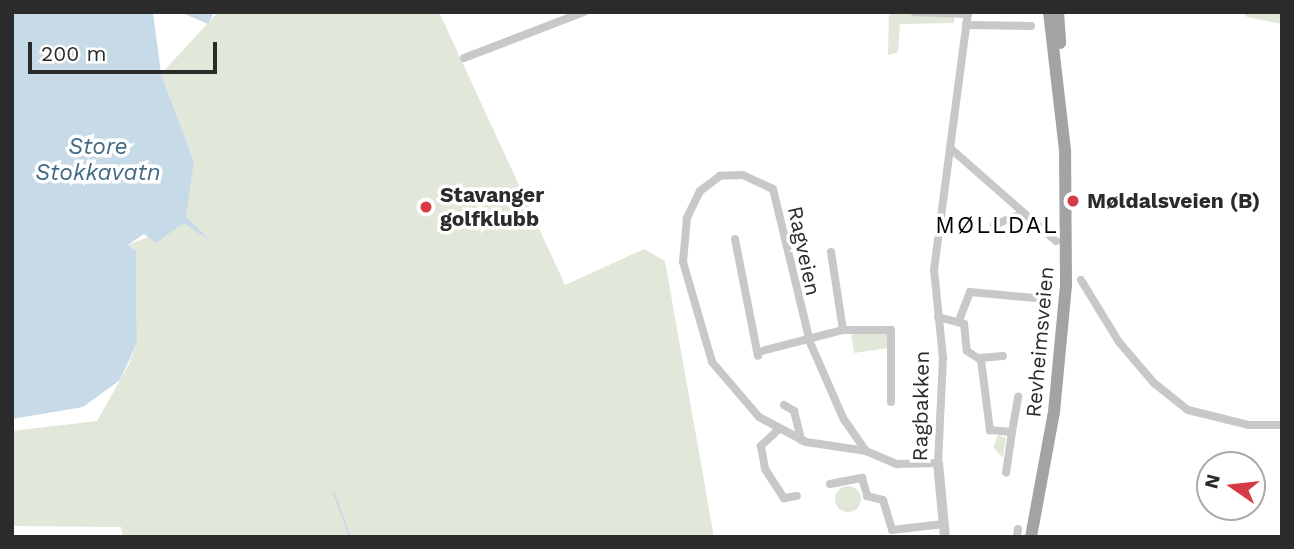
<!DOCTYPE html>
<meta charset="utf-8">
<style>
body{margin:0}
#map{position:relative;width:1294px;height:549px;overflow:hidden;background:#fff;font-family:"Work Sans",sans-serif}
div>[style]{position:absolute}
.green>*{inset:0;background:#e1e8da}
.round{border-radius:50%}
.water>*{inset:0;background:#c7dae7}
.stream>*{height:2px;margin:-1px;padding:0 1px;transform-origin:1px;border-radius:1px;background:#c7dae7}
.minor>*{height:8px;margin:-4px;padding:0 4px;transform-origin:4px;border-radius:4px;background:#c8c8c8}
.tertiary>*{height:10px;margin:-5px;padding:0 5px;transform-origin:5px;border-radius:5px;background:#c8c8c8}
.primary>*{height:12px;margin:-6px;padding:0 6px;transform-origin:6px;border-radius:6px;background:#a3a3a3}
.dots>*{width:19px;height:19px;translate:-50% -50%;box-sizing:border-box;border:4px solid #fff;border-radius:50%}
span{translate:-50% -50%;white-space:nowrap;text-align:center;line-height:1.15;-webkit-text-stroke:7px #fff;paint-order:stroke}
.poi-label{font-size:21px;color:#2b2b2b;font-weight:700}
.left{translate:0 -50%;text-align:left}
.street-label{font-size:21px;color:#2b2b2b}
.water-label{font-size:23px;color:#416a85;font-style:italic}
.neighbourhood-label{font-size:23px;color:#000;letter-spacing:2px}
.frame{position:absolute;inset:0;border:14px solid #2b2b2b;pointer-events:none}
.north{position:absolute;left:1196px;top:451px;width:70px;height:70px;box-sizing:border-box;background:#fff;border:2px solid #aaa;border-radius:50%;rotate:284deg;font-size:19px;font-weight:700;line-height:28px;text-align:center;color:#2b2b2b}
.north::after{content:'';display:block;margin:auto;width:24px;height:32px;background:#d53b44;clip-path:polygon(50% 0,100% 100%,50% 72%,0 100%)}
.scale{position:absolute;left:28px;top:42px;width:189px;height:32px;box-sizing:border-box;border:4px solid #2b2b2b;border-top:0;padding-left:9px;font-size:21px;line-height:24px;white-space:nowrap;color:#2b2b2b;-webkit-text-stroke:5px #fff;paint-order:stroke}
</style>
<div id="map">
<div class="green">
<i style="clip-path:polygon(218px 12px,439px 12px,565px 285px,644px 249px,665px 261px,714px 537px,123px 537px,121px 527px,12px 526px,12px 431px,97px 421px,128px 366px,137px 343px,136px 251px,128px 245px,183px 223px,194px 161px,161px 74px)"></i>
<i style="clip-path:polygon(889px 12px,955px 12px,954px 23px,900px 24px,898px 52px,888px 55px)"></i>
<i style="clip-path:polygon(1242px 12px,1282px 12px,1282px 24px,1247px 17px)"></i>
<i style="clip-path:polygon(851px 332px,888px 333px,888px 348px,854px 353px)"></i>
<i style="clip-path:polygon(998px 435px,1006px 438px,1003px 458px,993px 447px)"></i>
<i class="round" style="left:835px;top:486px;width:26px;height:26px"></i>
</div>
<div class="water">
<i style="clip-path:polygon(12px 12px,153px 12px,161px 74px,194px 161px,186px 217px,211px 241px,183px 223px,156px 243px,144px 234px,128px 245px,136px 251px,137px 343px,120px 380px,83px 407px,12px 419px)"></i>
<i style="clip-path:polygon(180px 12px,214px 12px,208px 24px)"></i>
</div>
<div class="stream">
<i style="left:334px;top:493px;width:47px;rotate:70deg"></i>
</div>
<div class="minor">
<i style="left:914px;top:12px;width:54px;rotate:2.1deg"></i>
<i style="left:966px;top:25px;width:65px;rotate:0.9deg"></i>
<i style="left:464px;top:58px;width:129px;rotate:-21deg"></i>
<i style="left:950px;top:148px;width:141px;rotate:41.3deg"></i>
<i style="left:994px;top:225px;width:32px;rotate:-22deg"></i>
<i style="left:735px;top:239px;width:119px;rotate:78.9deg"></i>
<i style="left:831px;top:252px;width:79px;rotate:81.3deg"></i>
<i style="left:843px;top:330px;width:48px"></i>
<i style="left:891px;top:330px;width:72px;rotate:90deg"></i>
<i style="left:1081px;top:280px;width:73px;rotate:58.5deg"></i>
<i style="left:1119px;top:342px;width:54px;rotate:49.5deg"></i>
<i style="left:1154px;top:383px;width:43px;rotate:38.5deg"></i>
<i style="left:1188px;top:410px;width:63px;rotate:13.8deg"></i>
<i style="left:1249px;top:425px;width:33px"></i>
<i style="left:938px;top:317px;width:27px;rotate:15deg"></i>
<i style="left:964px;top:324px;width:27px;rotate:84deg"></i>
<i style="left:967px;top:351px;width:17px;rotate:33deg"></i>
<i style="left:981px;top:360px;width:71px;rotate:82.7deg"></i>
<i style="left:990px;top:430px;width:22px;rotate:5deg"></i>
<i style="left:1012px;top:432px;width:41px;rotate:98.3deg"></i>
<i style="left:960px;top:318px;width:28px;rotate:-69deg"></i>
<i style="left:970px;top:292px;width:65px;rotate:5.3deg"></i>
<i style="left:762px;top:351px;width:84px;rotate:-14.5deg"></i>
<i style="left:980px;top:358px;width:23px;rotate:-5deg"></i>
<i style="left:784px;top:405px;width:12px;rotate:31deg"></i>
<i style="left:794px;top:411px;width:30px;rotate:76deg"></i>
<i style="left:779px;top:429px;width:25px;rotate:137deg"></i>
<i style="left:761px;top:446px;width:23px;rotate:80deg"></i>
<i style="left:765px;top:469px;width:35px;rotate:57deg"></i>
<i style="left:784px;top:498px;width:13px;rotate:-9deg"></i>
<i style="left:1012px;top:432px;width:36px;rotate:-80deg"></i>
<i style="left:866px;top:451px;width:38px;rotate:-125deg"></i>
<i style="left:844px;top:420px;width:85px;rotate:-113.6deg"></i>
<i style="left:810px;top:342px;width:157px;rotate:-103.6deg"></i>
<i style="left:773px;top:189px;width:33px;rotate:-155deg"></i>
<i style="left:743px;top:175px;width:23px;rotate:178deg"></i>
<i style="left:720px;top:176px;width:25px;rotate:143deg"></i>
<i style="left:700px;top:191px;width:30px;rotate:116deg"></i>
<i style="left:687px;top:218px;width:44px;rotate:95.2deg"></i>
<i style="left:683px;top:262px;width:104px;rotate:73.8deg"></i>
<i style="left:712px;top:362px;width:72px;rotate:49.5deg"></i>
<i style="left:759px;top:417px;width:53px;rotate:28deg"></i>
<i style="left:806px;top:442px;width:61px;rotate:8.5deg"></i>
<i style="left:866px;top:451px;width:34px;rotate:23deg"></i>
<i style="left:897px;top:464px;width:41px;rotate:-1.4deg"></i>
<i style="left:938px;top:463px;width:105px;rotate:-87.3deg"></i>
<i style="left:943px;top:358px;width:88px;rotate:-95.8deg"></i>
<i style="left:934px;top:270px;width:260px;rotate:-82.5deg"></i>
<i style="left:830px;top:484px;width:33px;rotate:-11deg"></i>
<i style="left:862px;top:478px;width:19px;rotate:74deg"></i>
<i style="left:867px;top:496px;width:16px;rotate:14deg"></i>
<i style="left:883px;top:500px;width:31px;rotate:73deg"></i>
<i style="left:892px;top:530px;width:52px;rotate:-6.6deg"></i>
<i style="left:1017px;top:537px;width:8px;rotate:-83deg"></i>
</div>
<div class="tertiary">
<i style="left:938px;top:463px;width:74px;rotate:84.6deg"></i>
</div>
<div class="primary">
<i style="left:1058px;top:12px;width:31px;rotate:86deg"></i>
<i style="left:1031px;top:537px;width:127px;rotate:-79.6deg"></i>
<i style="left:1054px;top:412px;width:127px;rotate:-84.6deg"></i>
<i style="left:1066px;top:286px;width:136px;rotate:-90.4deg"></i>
<i style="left:1065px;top:150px;width:139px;rotate:-96.6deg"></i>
</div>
<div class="dots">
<i style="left:1073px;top:201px;background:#d53b44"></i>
<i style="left:426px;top:207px;background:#d53b44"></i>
</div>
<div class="poi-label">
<span class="left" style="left:440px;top:207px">Stavanger<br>golfklubb</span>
<span class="left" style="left:1087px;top:201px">Møldalsveien (B)</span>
</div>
<div class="street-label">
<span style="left:804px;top:251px;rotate:78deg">Ragveien</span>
<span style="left:1040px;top:342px;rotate:-85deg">Revheimsveien</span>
<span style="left:921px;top:406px;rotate:-89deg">Ragbakken</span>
</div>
<div class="water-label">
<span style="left:98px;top:160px">Store<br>Stokkavatn</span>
</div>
<div class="neighbourhood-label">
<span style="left:997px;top:226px">MØLLDAL</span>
</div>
<div class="frame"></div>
<div class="north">N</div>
<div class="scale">200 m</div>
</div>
